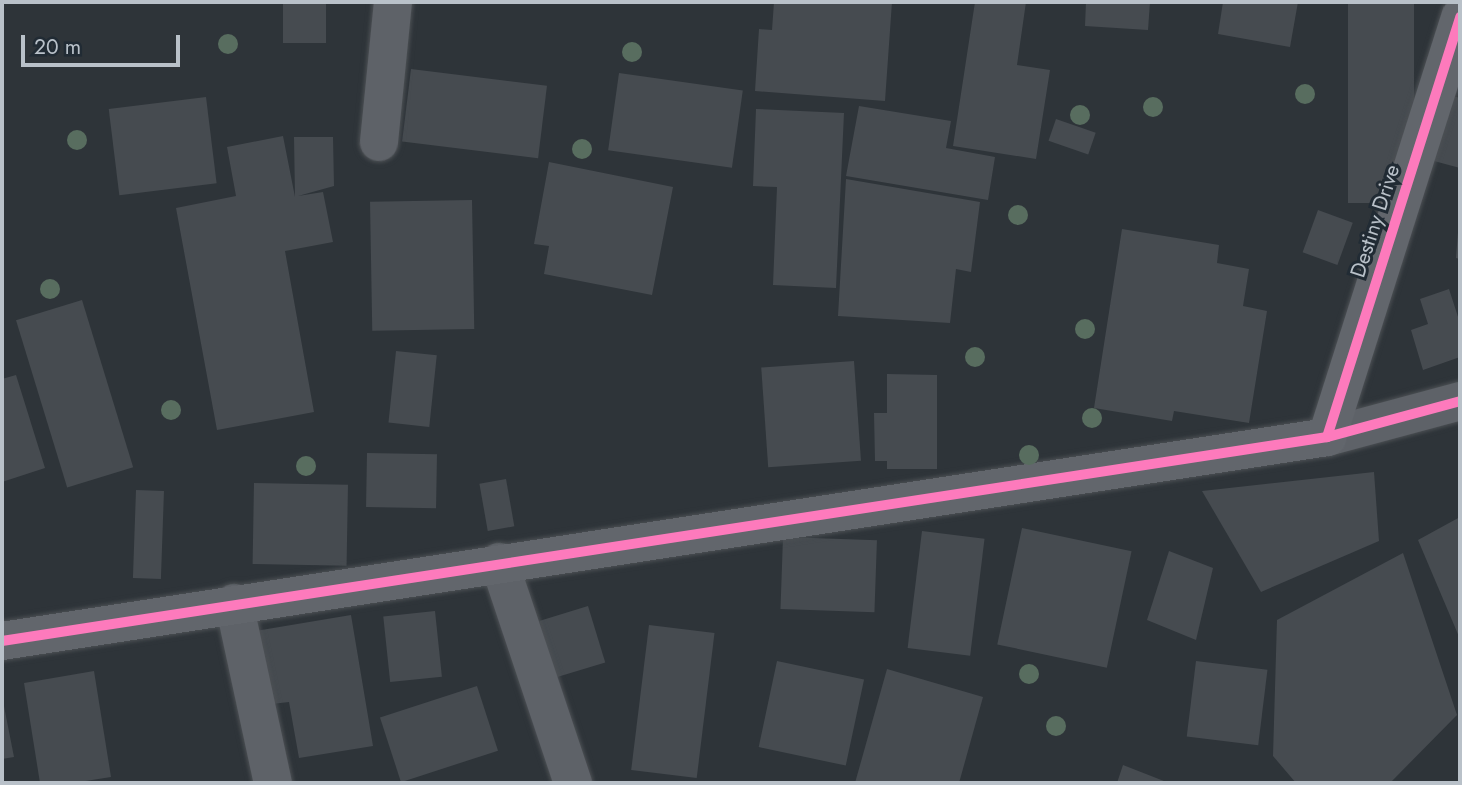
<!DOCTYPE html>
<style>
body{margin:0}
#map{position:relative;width:1462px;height:785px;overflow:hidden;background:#2e3439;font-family:Jost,sans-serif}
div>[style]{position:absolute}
.building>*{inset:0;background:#464b50;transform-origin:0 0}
.roads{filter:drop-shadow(0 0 2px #4c5054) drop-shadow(0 0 2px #4c5054)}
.street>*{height:38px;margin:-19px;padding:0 19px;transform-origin:19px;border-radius:19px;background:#5e6268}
.secondary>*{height:38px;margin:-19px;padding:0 19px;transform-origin:19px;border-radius:19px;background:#62666c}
.cycleway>*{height:10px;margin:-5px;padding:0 5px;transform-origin:5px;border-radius:5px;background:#fd7abc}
.trees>*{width:20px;height:20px;margin:-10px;border-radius:50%;background:#586d5f}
span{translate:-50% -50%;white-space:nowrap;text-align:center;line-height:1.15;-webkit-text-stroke:6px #212b34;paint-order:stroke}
.street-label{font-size:21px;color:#b9c1c9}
.frame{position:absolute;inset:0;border:4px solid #b9c1c9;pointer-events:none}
.scale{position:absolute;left:21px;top:35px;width:159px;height:32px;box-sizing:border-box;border:4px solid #b9c1c9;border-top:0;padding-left:9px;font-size:21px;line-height:24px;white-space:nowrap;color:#b9c1c9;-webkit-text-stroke:5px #212b34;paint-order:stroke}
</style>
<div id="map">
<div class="building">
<i style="left:283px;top:2px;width:43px;height:41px"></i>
<i style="clip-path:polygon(774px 2px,892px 2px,885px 101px,755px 91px,759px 29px,772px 30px)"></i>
<i style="clip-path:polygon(975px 2px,1026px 2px,1017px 65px,1050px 70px,1036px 159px,953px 146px)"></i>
<i style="clip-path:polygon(1086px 2px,1150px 2px,1148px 30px,1085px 26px)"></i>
<i style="clip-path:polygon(1223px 2px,1298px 2px,1290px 47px,1218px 34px)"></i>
<i style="left:1348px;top:2px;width:66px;height:201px"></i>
<i style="left:411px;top:69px;width:137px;height:73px;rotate:7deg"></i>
<i style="left:619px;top:73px;width:125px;height:78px;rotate:8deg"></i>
<i style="clip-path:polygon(1449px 95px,1460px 98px,1460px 168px,1434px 161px)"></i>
<i style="left:206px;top:97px;width:87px;height:98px;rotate:83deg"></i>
<i style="clip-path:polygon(859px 106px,951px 121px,946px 148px,995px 157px,988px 200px,846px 176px)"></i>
<i style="clip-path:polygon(756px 109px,844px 113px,836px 288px,773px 285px,777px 187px,753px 186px)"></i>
<i style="left:1056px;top:119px;width:42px;height:23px;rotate:19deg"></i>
<i style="clip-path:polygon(283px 136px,295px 197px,294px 137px,333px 137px,334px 186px,298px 196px,323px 192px,333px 242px,285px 251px,314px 412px,217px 430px,176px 208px,236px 196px,227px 147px)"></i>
<i style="clip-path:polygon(549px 162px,673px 187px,652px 295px,544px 274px,549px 246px,534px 244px)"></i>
<i style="clip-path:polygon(846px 179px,980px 202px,971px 272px,956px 269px,950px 323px,838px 316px)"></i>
<i style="left:472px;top:200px;width:129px;height:102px;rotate:89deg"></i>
<i style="left:1318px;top:210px;width:37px;height:45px;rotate:20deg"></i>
<i style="clip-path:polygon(1122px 229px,1219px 245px,1217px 263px,1249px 269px,1243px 306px,1267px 311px,1249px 423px,1174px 411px,1172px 421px,1094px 408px)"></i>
<i style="clip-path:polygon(1458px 232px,1460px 232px,1460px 259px,1456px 258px)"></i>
<i style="clip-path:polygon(1449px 289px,1460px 323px,1460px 357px,1423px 370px,1411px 330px,1428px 324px,1420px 299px)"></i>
<i style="left:82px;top:300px;width:175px;height:69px;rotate:73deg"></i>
<i style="left:396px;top:351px;width:41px;height:72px;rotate:6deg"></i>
<i style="left:854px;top:361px;width:100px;height:93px;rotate:86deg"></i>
<i style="clip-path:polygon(887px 374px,937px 375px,937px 469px,887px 469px,887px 461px,875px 461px,874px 413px,887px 413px)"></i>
<i style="clip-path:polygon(16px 375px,45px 468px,2px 482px,2px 379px)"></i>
<i style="left:367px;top:453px;width:70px;height:54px;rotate:1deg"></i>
<i style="clip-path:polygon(1374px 472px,1379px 541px,1261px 592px,1202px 491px)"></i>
<i style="left:506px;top:479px;width:48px;height:27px;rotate:80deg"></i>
<i style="left:254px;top:483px;width:94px;height:81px;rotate:1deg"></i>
<i style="left:136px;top:490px;width:28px;height:88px;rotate:2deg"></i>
<i style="clip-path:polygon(1460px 517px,1460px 639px,1418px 540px)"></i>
<i style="left:1022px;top:528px;width:112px;height:119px;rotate:12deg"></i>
<i style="left:922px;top:531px;width:63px;height:118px;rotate:7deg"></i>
<i style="left:783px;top:537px;width:94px;height:72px;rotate:2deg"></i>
<i style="clip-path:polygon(1169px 551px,1213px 568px,1196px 640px,1147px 620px)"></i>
<i style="clip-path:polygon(1403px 553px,1457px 715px,1390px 783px,1296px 783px,1273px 756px,1277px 620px)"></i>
<i style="left:588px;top:606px;width:59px;height:51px;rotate:73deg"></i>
<i style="left:435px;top:611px;width:66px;height:52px;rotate:84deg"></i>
<i style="clip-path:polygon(351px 615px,373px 746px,299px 758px,289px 702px,263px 705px,250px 632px)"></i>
<i style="left:649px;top:625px;width:66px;height:146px;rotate:7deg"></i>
<i style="left:777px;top:661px;width:89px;height:88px;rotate:12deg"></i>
<i style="left:1196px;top:661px;width:72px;height:76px;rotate:7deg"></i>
<i style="clip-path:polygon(887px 669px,983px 697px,959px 783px,855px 783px)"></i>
<i style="clip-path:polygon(94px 671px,111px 777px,73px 783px,40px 783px,24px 683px)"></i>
<i style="left:477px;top:686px;width:68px;height:102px;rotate:72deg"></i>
<i style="clip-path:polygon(2px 696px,14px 757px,2px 759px)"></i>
<i style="clip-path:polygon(1123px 765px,1169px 783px,1117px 783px)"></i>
</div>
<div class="roads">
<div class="street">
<i style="left:379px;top:142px;width:141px;rotate:-84.3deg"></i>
<i style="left:1327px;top:437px;width:138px;rotate:-15.1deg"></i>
<i style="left:499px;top:562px;width:233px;rotate:71.5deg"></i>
<i style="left:234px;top:603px;width:184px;rotate:77.8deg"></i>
</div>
<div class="secondary">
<i style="left:2px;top:641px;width:1341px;rotate:-8.75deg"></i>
<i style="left:1327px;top:437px;width:441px;rotate:-72.4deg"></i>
</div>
</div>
<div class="cycleway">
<i style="left:1327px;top:437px;width:441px;rotate:-72.4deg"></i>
<i style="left:2px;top:641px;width:1341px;rotate:-8.75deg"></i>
<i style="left:1327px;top:437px;width:138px;rotate:-15.1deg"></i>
</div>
<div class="trees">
<i style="left:228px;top:44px"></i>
<i style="left:632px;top:52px"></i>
<i style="left:1305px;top:94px"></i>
<i style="left:1153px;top:107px"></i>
<i style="left:1080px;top:115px"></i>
<i style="left:77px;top:140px"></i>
<i style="left:582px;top:149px"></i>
<i style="left:1018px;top:215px"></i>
<i style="left:50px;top:289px"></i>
<i style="left:1085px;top:329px"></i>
<i style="left:975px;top:357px"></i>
<i style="left:171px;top:410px"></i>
<i style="left:1092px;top:418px"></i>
<i style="left:1029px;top:455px"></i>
<i style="left:306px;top:466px"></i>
<i style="left:1029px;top:674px"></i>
<i style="left:1056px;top:726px"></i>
</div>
<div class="street-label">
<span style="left:1375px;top:221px;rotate:-72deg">Destiny Drive</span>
</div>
<div class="frame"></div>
<div class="scale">20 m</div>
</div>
